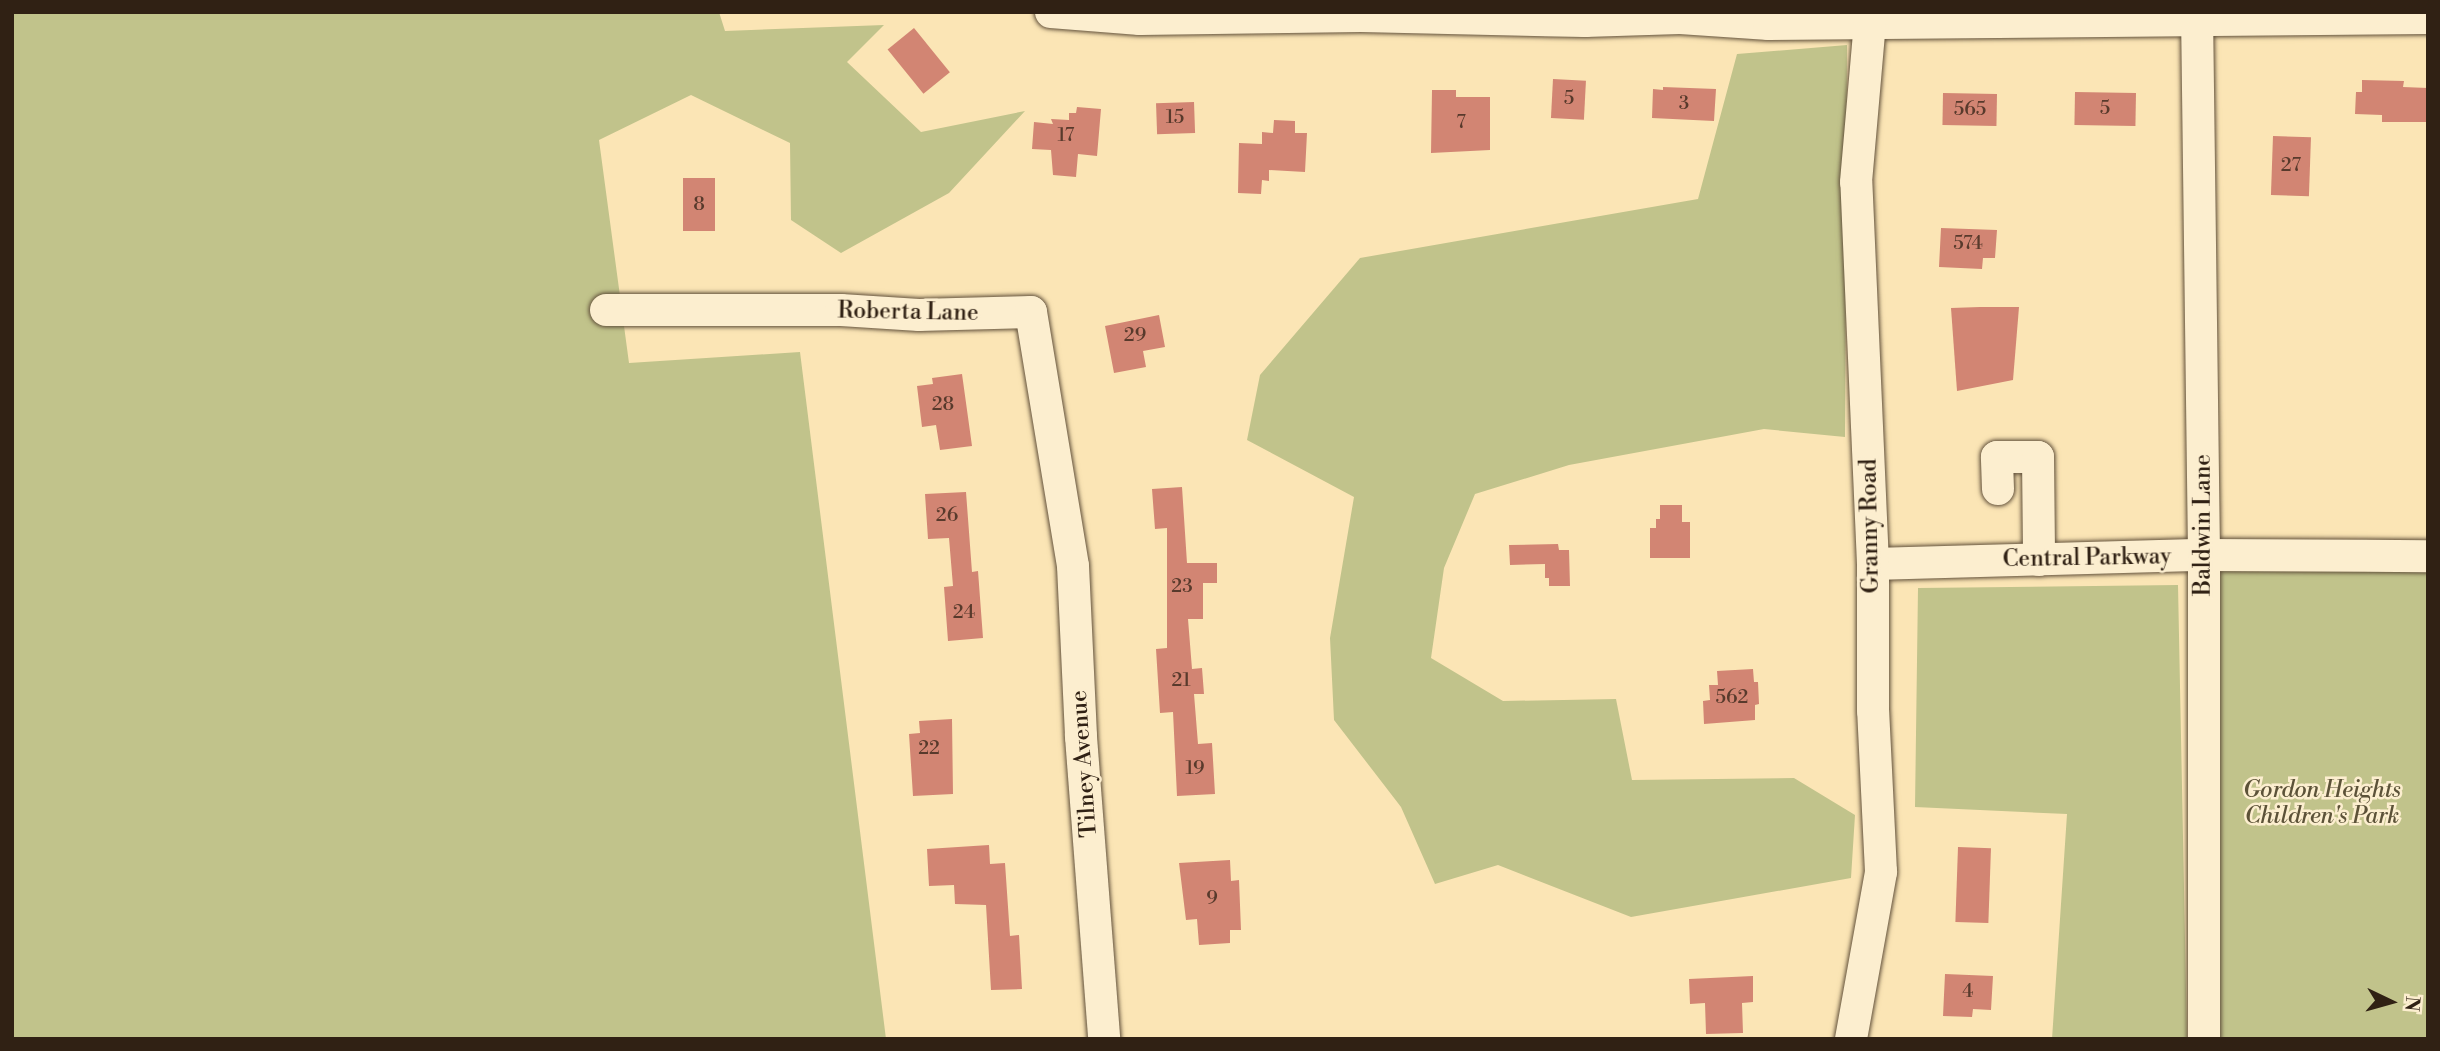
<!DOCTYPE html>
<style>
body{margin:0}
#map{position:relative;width:2440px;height:1051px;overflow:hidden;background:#fbe5b5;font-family:"Libre Bodoni",serif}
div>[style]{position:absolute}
.green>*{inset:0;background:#c1c38b;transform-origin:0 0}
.building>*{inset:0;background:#d28573;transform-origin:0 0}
.roads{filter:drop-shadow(0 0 2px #63523c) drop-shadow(0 0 2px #63523c)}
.minor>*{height:32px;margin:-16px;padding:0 16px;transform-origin:16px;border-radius:16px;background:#fceecf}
span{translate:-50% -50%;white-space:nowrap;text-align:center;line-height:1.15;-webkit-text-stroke:5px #fceecf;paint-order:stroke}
.number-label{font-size:19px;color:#583a2c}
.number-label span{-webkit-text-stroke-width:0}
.street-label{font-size:23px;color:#302114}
.park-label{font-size:23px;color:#5c5238;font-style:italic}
.frame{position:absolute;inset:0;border:14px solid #302114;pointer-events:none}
.north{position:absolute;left:2356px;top:967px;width:70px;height:70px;-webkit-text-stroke:5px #fceecf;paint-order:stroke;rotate:95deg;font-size:19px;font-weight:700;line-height:28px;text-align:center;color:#302114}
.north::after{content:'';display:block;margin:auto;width:24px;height:32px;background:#302114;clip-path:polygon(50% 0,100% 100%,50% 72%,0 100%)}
</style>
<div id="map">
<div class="green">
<i style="clip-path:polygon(12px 12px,719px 12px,725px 31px,884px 25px,847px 62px,921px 132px,1025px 111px,949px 193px,841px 253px,791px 220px,790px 143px,691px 95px,599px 140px,629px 363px,800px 352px,886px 1039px,12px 1039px)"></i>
<i style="clip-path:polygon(1847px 45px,1845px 437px,1764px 429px,1569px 465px,1475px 494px,1444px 568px,1431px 658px,1503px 701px,1616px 699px,1632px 780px,1794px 778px,1855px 815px,1851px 878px,1631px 917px,1498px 865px,1435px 884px,1401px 807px,1334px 720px,1330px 638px,1354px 497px,1247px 440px,1260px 375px,1360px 258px,1698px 199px,1737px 54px)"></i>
<i style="left:2217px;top:568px;width:211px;height:471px"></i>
<i style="clip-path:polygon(2178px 585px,2187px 1039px,2052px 1039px,2067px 814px,1915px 807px,1918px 588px)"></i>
</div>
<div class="building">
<i style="left:914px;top:28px;width:57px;height:34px;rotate:51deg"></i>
<i style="left:1553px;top:79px;width:33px;height:39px;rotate:3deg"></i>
<i style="clip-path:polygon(2362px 80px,2404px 81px,2403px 87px,2428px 88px,2428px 122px,2382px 122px,2382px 115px,2355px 114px,2356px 92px,2362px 92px)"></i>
<i style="clip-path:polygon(1663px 87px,1716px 89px,1714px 121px,1652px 118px,1653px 89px,1663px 90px)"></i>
<i style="clip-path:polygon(1432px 90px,1456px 90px,1456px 97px,1490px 97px,1490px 150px,1431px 153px)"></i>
<i style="left:2075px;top:92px;width:61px;height:33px;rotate:1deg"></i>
<i style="left:1943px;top:93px;width:54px;height:32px;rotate:1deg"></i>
<i style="left:1194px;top:102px;width:31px;height:38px;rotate:88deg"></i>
<i style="clip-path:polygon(1077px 107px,1101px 109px,1097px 156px,1078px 154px,1076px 177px,1053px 175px,1051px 150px,1032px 149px,1034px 122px,1053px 124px,1051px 119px,1069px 120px,1069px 113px,1076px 113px)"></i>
<i style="clip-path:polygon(1274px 120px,1295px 121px,1295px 133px,1307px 133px,1305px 172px,1269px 170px,1269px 181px,1262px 180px,1261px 194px,1238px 193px,1239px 143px,1262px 144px,1262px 132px,1273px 133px)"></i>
<i style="left:2273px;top:136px;width:38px;height:59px;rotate:2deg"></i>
<i style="left:683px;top:178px;width:32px;height:53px"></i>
<i style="clip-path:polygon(1941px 228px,1997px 230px,1995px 258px,1983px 258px,1982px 269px,1939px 267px)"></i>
<i style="clip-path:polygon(1980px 307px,2019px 307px,2013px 380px,1957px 391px,1951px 308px)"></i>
<i style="clip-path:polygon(1159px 315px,1165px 347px,1143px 351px,1146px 367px,1114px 373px,1105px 326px)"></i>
<i style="clip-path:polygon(962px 374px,972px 446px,940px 450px,936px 425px,922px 427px,917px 386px,933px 384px,932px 378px)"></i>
<i style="clip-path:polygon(1182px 487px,1187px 563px,1217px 563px,1217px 583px,1203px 583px,1203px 619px,1188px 619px,1192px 669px,1202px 668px,1204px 694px,1194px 694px,1198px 744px,1212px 743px,1215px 794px,1177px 796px,1173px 712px,1160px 713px,1156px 649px,1167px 648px,1167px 528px,1155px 529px,1152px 489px)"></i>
<i style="clip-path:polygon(966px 492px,972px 572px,978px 571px,983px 638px,948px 641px,944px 587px,953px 586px,949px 538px,928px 539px,925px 494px)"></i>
<i style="clip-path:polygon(1660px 505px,1682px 505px,1682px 522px,1690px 522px,1690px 558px,1650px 558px,1650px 528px,1656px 528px,1656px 519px,1660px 519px)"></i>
<i style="clip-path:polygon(1558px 544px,1559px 550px,1569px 550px,1570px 586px,1549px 586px,1549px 578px,1545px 578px,1545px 564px,1510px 565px,1509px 545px)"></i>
<i style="clip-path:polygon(1753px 669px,1754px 682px,1758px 682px,1759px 704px,1755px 705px,1755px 720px,1704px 724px,1703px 701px,1710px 700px,1709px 685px,1718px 685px,1717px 671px)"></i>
<i style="clip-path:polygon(952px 719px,953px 794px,913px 796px,909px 734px,920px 733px,919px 721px)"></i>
<i style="clip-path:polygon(989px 845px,990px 864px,1005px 863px,1010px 936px,1019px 935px,1022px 989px,991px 990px,986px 905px,955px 904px,954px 885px,929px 886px,927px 849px)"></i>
<i style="left:1958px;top:847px;width:33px;height:75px;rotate:2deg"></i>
<i style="clip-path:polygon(1230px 860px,1231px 881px,1239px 880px,1241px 930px,1230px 930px,1230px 943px,1199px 945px,1197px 919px,1186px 920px,1179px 863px)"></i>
<i style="clip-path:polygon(1945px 974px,1993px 976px,1991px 1010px,1973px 1009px,1972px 1017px,1943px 1016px)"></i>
<i style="clip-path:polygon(1753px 976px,1753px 1002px,1742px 1003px,1743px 1033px,1706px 1034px,1705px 1003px,1690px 1004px,1689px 979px)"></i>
</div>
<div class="roads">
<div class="minor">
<i style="left:1051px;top:12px;width:89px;rotate:4.5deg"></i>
<i style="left:1140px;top:19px;width:221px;rotate:-0.8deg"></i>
<i style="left:1361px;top:16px;width:224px;rotate:1.3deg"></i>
<i style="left:1585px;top:21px;width:95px;rotate:-1.8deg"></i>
<i style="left:1680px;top:18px;width:89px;rotate:3.9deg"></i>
<i style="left:1769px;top:24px;width:659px;rotate:-0.52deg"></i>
<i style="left:2197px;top:12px;width:543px;rotate:89.26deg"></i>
<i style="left:2204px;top:555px;width:484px;rotate:90deg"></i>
<i style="left:606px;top:310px;width:235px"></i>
<i style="left:841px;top:310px;width:78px;rotate:3.7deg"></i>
<i style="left:919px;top:315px;width:112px;rotate:-1.5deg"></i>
<i style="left:1031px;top:312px;width:257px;rotate:80.6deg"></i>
<i style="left:1073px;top:566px;width:171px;rotate:87.3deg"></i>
<i style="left:1081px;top:737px;width:303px;rotate:85.6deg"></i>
<i style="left:1998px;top:489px;width:32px;rotate:-92deg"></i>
<i style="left:1997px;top:457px;width:41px"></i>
<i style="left:2038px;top:457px;width:103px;rotate:89.4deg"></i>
<i style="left:1873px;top:564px;width:331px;rotate:-1.6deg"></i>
<i style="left:2204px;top:555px;width:224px;rotate:0.3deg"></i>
<i style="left:1851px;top:1039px;width:170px;rotate:-79.8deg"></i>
<i style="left:1881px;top:872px;width:161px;rotate:-92.8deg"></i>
<i style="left:1873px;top:711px;width:147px;rotate:-90deg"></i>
<i style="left:1873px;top:564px;width:382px;rotate:-92.5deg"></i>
<i style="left:1856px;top:182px;width:171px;rotate:-85deg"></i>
</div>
</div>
<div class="number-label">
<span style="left:1569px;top:99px">5</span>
<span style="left:1684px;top:104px">3</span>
<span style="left:2105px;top:109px">5</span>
<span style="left:1970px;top:110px">565</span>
<span style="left:1175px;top:118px">15</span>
<span style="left:1461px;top:123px">7</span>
<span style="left:1066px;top:136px">17</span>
<span style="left:2291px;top:166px">27</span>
<span style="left:699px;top:205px">8</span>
<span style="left:1968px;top:244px">574</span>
<span style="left:1135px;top:336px">29</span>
<span style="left:943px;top:405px">28</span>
<span style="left:947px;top:516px">26</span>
<span style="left:1182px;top:587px">23</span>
<span style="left:964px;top:613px">24</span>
<span style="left:1181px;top:681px">21</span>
<span style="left:1732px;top:698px">562</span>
<span style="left:929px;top:749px">22</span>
<span style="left:1195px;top:769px">19</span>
<span style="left:1212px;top:899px">9</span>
<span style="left:1968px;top:992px">4</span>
</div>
<div class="street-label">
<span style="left:908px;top:312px;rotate:1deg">Roberta Lane</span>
<span style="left:2203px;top:525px;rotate:-90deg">Baldwin Lane</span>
<span style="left:1870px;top:526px;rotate:-91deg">Granny Road</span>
<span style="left:2087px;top:558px;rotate:-1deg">Central Parkway</span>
<span style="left:1084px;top:764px;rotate:-94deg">Tilney Avenue</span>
</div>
<div class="park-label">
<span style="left:2322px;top:803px">Gordon Heights<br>Children's Park</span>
</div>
<div class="frame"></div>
<div class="north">N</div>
</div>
